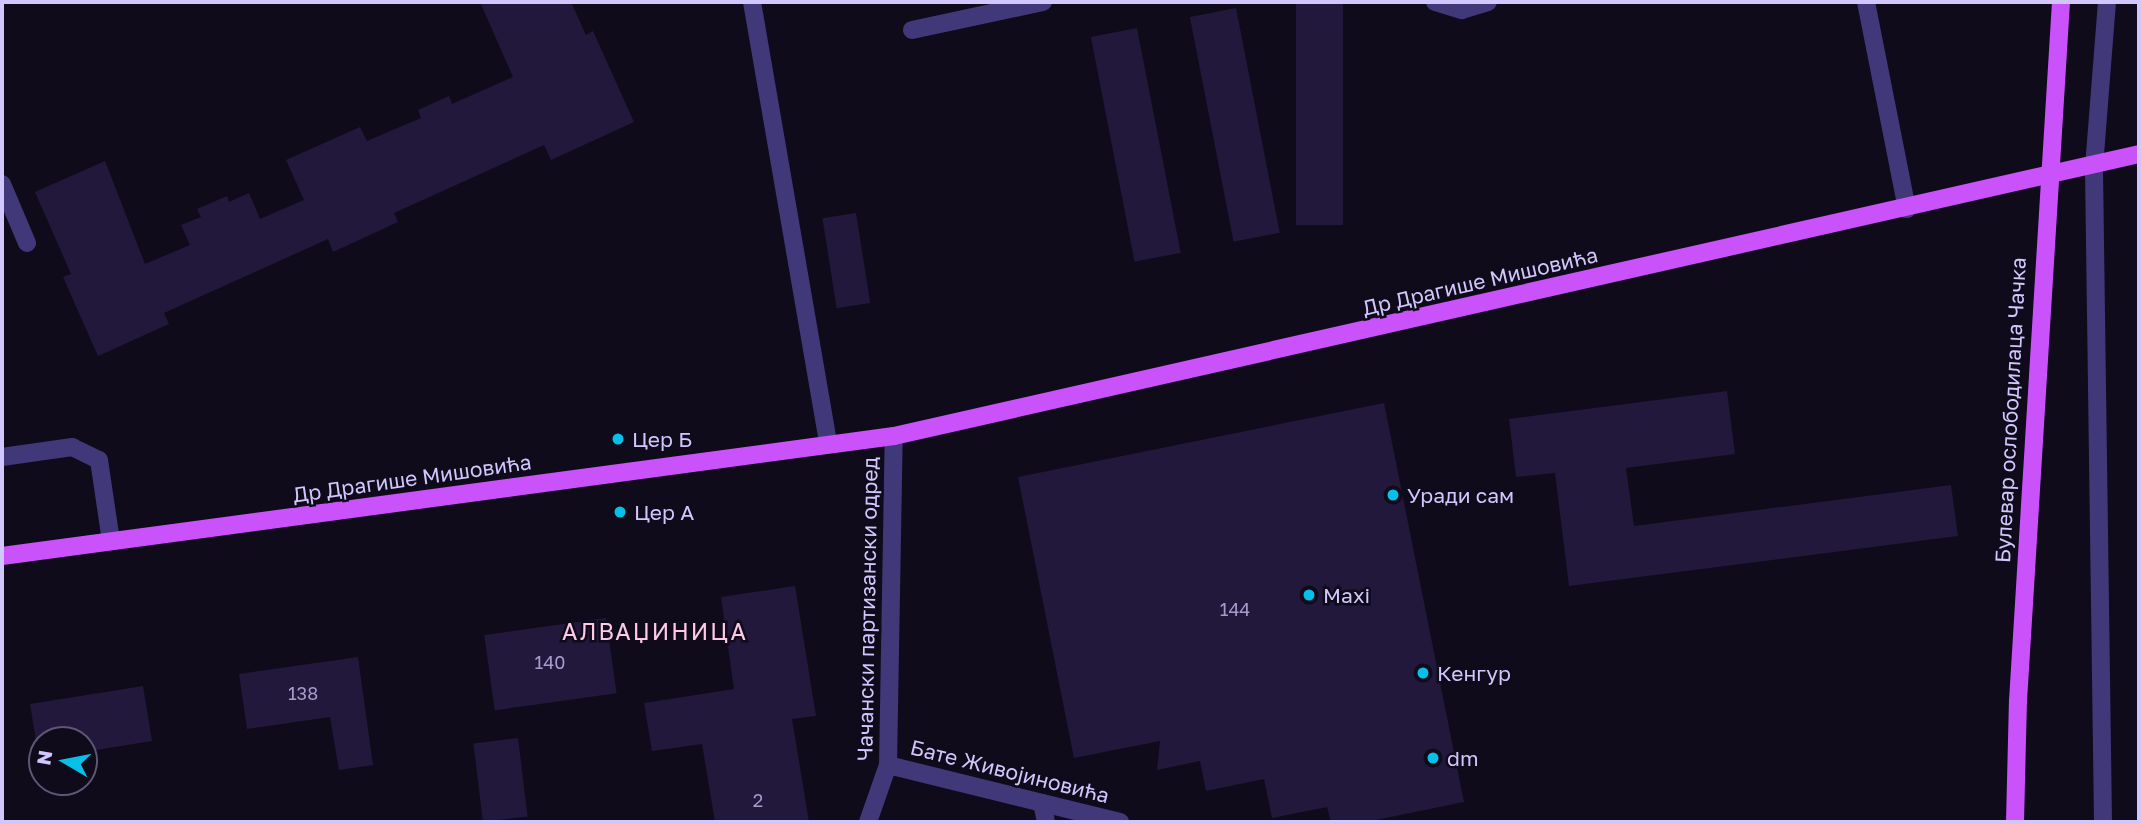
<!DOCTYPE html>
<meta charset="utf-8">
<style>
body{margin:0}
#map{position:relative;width:2141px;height:824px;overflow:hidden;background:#0f0b1b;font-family:"Golos Text",sans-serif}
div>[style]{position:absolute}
.building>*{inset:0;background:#22183b;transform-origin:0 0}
.minor>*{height:18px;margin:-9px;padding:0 9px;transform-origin:9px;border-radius:9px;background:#403879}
.major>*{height:18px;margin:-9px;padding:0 9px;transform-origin:9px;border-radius:9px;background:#c952fa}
.major-bridge>*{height:18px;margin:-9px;padding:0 9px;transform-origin:9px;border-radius:9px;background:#c952fa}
.dots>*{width:19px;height:19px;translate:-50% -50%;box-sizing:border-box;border:4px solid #0f0b1b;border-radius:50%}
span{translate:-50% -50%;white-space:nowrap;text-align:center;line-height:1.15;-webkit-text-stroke:5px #0f0b1b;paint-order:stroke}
.number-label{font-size:18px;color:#a69bcc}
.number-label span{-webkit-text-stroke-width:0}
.street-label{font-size:21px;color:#d2c7fd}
.poi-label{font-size:21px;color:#d2c7fd}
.left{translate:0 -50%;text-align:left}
.neighbourhood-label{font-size:23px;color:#fdc9e6;letter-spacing:2px}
.frame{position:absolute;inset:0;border:4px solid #d2c7fd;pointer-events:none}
.north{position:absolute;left:28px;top:726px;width:70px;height:70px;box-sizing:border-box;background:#0f0b1b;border:2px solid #5d5675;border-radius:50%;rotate:280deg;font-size:19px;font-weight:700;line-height:28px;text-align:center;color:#d2c7fd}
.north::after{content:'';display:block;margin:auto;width:24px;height:32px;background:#07c0e9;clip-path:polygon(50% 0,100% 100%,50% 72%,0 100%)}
</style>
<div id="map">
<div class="building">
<i style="clip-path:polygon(480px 2px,571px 2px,586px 35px,593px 31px,634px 122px,551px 160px,544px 145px,394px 213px,398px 222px,333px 252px,328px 239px,164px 313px,169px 324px,98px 356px,63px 277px,71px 274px,35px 192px,105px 161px,145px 264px,190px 245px,181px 225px,201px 217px,197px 209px,227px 196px,229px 202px,249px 193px,260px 219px,304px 200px,286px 160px,360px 127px,367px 141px,421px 118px,418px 110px,449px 96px,452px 104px,513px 77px)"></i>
<i style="left:1296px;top:2px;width:47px;height:223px"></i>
<i style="left:1236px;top:8px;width:229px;height:47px;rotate:79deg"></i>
<i style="left:1137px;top:28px;width:229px;height:47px;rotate:79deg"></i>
<i style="left:856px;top:213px;width:91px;height:34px;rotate:81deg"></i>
<i style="clip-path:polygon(1727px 391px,1735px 454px,1626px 468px,1634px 526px,1951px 485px,1958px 536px,1569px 586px,1555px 473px,1516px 477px,1509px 419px)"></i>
<i style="clip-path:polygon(1384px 403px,1464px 802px,1366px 822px,1331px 822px,1327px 807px,1272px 818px,1264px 779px,1206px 791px,1200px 761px,1157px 770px,1160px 741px,1074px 758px,1018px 477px)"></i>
<i style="clip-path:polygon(795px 586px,816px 716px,792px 719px,809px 822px,715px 822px,702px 744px,652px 751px,644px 703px,734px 689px,721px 597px)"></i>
<i style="left:606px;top:618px;width:76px;height:123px;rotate:82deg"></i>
<i style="clip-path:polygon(358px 657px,373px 765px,339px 770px,330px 717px,247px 729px,239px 674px)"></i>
<i style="clip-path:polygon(143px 686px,152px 741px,84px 752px,84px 740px,42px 740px,39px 759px,30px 704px)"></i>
<i style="left:518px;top:738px;width:79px;height:45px;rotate:83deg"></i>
</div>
<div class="minor">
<i style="left:752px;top:2px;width:448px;rotate:80.2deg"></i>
<i style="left:1435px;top:2px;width:28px;rotate:17deg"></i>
<i style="left:1462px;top:10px;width:27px;rotate:-17deg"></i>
<i style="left:1866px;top:2px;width:211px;rotate:78.8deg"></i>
<i style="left:912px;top:30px;width:134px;rotate:-12.1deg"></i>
<i style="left:2px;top:184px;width:64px;rotate:67deg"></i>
<i style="left:2px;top:457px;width:71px;rotate:-8.1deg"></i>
<i style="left:72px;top:447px;width:30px;rotate:26deg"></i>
<i style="left:99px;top:460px;width:82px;rotate:81.6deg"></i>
<i style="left:888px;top:765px;width:239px;rotate:13.8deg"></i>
<i style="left:1042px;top:803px;width:19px;rotate:78deg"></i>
<i style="left:868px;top:822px;width:60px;rotate:-70.7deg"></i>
<i style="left:888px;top:765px;width:329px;rotate:-89deg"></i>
<i style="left:2103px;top:822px;width:655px;rotate:-90.79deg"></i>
<i style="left:2094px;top:167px;width:166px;rotate:-85.5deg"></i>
</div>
<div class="major">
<i style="left:2px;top:556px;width:900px;rotate:-7.66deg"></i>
<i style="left:894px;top:436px;width:1277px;rotate:-12.76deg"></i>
<i style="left:2015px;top:822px;width:121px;rotate:-88.6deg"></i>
</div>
<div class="major-bridge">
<i style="left:2018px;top:701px;width:700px;rotate:-86.48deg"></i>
</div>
<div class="dots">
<i style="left:618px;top:439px;background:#07c0e9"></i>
<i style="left:1393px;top:495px;background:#07c0e9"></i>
<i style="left:620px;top:512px;background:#07c0e9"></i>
<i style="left:1309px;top:595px;background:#07c0e9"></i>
<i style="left:1423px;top:673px;background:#07c0e9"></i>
<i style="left:1433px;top:758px;background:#07c0e9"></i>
</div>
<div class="number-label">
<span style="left:1235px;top:609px">144</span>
<span style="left:550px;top:662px">140</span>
<span style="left:303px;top:693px">138</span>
<span style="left:758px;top:800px">2</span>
</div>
<div class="street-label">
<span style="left:1480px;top:281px;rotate:-13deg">Др Драгише Мишовића</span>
<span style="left:2010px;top:410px;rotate:-87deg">Булевар ослободилаца Чачка</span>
<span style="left:412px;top:478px;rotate:-8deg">Др Драгише Мишовића</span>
<span style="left:867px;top:609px;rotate:-89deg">Чачански партизански одред</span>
<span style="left:1010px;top:771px;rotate:14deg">Бате Живојиновића</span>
</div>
<div class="poi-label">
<span class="left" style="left:632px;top:439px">Цер Б</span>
<span class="left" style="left:1407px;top:495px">Уради сам</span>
<span class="left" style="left:634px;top:512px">Цер А</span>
<span class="left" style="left:1323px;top:595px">Maxi</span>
<span class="left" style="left:1437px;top:673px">Кенгур</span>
<span class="left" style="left:1447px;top:758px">dm</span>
</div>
<div class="neighbourhood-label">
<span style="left:655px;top:631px">АЛВАЏИНИЦА</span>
</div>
<div class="frame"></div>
<div class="north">N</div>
</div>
